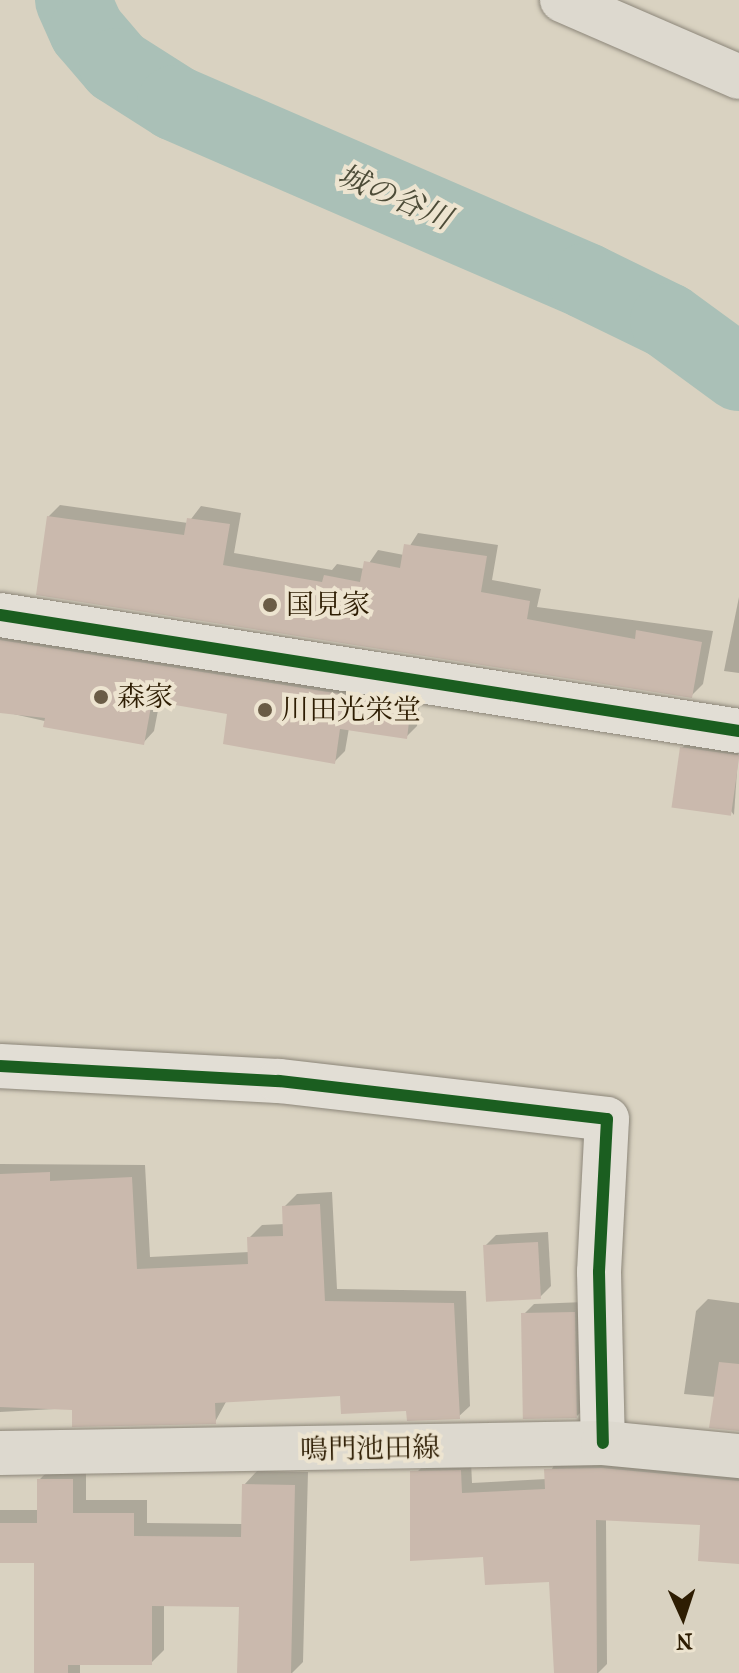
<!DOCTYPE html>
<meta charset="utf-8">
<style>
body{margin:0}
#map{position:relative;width:739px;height:1673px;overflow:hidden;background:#d9d2c1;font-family:"IM FELL French Canon","Noto Serif JP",serif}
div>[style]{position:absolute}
.shadow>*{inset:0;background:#0003}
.river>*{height:76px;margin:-38px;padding:0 38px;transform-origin:38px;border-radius:38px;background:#aac0b7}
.building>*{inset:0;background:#cab9ad;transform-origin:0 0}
.roads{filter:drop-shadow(0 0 2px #8c8679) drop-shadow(0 0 2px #8c8679)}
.minor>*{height:44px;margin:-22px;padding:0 22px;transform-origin:22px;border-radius:22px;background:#e2ded5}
.major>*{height:44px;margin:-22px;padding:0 22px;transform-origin:22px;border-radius:22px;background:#ddd9cf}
.cycleway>*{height:12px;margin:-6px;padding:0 6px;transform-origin:6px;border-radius:6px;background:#1b5e20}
.dots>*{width:22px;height:22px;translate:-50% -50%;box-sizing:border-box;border:4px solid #ede4d0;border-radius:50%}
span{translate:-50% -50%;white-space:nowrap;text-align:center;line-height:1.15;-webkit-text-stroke:8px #ede4d0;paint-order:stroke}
.poi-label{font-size:28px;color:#2e1d03}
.left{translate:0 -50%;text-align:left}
.street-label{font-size:28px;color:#2e1d03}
.water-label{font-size:30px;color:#4d4c38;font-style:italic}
.north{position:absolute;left:643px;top:1577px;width:80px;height:80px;-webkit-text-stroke:6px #ede4d0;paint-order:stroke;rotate:177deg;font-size:22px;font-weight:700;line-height:32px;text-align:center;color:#2e1d03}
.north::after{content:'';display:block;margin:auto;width:28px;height:36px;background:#2e1d03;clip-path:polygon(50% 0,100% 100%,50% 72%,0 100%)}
</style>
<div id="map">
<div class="shadow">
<i style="clip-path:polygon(60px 505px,188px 523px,201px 506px,241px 513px,234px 553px,332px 570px,337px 564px,365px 569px,378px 550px,404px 555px,418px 533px,498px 545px,492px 580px,541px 589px,537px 607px,713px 631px,703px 684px,691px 696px,48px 517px)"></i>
<i style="clip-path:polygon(739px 597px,739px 673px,724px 671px)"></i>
<i style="clip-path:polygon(0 637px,421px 694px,417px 726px,406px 737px,349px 728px,345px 751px,334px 762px,230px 713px,160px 700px,154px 731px,143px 743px,0 711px)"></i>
<i style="clip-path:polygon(693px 737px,739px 742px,734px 815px,682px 748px)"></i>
<i style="clip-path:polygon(0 1164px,145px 1165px,150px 1257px,249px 1252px,249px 1238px,262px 1225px,285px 1224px,284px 1207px,297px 1194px,332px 1192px,337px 1289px,466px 1291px,470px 1406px,457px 1418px,342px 1394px,227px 1400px,215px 1422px,73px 1408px,0 1412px)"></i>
<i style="clip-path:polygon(548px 1232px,551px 1286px,540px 1297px,485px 1246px,496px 1235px)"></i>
<i style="clip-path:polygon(708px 1299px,739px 1303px,739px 1431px,716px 1397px,684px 1394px,696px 1311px)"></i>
<i style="clip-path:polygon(585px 1302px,588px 1405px,577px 1416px,523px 1315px,534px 1304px)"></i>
<i style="clip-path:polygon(557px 1459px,739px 1468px,739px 1562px,702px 1523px,606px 1519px,607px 1664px,598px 1673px,556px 1673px,551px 1580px,485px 1555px,412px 1477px,423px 1466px,471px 1461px,472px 1483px,547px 1479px)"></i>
<i style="clip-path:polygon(53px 1466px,86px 1467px,86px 1500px,147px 1500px,147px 1523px,243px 1524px,244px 1485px,257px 1471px,308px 1472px,303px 1662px,292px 1673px,239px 1673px,241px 1605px,164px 1605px,164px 1650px,151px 1663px,80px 1663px,80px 1673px,36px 1673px,36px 1561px,0 1561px,0 1510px,39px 1510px,39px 1480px)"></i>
</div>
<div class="river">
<i style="left:73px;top:0;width:34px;rotate:66deg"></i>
<i style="left:87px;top:31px;width:46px;rotate:49.4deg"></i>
<i style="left:117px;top:66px;width:69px;rotate:32.5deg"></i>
<i style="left:175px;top:103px;width:448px;rotate:23.4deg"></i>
<i style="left:586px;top:281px;width:91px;rotate:26deg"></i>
<i style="left:668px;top:321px;width:88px;rotate:36.2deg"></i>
</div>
<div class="building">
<i style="clip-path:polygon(47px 516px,184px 535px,187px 518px,230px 524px,223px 565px,322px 582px,324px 575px,360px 582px,364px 561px,400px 568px,404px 544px,487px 556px,481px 592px,530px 601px,527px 619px,635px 639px,636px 630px,702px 642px,692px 698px,36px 595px)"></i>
<i style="clip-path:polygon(0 640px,411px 705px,407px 739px,340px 729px,335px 764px,223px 744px,227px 714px,152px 701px,144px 745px,43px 727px,45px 718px,0 713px)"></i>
<i style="left:680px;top:747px;width:60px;height:61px;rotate:8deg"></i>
<i style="clip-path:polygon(50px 1172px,50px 1181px,132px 1177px,137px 1269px,248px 1264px,247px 1237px,283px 1236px,282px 1206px,320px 1204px,325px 1301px,454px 1303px,460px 1419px,407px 1421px,406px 1411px,341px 1414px,340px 1396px,215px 1403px,216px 1424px,72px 1427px,72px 1410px,0 1407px,0 1174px)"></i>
<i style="left:538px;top:1242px;width:57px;height:55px;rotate:87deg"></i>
<i style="left:575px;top:1312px;width:106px;height:54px;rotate:89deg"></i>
<i style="clip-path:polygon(719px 1362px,739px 1364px,739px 1431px,709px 1428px)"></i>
<i style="clip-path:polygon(602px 1468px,739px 1481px,739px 1564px,698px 1561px,700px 1525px,596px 1520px,597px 1673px,554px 1673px,549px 1582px,485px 1585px,483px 1557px,410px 1561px,410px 1471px,461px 1470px,462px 1493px,545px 1489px,544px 1469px)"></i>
<i style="clip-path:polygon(37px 1479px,73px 1479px,73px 1513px,134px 1513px,134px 1536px,241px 1537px,242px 1484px,295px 1485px,291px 1673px,237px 1673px,239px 1607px,152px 1606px,152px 1665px,68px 1665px,68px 1673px,34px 1673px,34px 1563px,0 1563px,0 1523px,37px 1523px)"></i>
</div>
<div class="roads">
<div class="minor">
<i style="left:0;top:615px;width:748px;rotate:8.92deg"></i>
<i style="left:0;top:1066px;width:279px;rotate:3.1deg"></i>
<i style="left:279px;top:1081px;width:330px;rotate:6.6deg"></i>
<i style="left:607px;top:1119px;width:153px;rotate:93deg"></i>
<i style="left:599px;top:1272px;width:171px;rotate:88.7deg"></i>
</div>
<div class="major">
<i style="left:562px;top:0;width:193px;rotate:23.5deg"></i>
<i style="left:0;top:1453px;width:603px;rotate:-0.95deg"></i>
<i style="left:603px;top:1443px;width:137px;rotate:5.5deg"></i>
</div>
</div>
<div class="cycleway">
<i style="left:0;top:615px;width:748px;rotate:8.92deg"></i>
<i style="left:0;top:1066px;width:279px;rotate:3.1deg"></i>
<i style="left:279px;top:1081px;width:330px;rotate:6.6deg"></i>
<i style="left:607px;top:1119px;width:153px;rotate:93deg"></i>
<i style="left:599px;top:1272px;width:171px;rotate:88.7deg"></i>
</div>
<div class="dots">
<i style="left:270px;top:605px;background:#6a5c46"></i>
<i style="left:101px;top:697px;background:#6a5c46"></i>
<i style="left:265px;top:710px;background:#6a5c46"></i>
</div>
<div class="poi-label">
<span class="left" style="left:286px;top:605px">国見家</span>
<span class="left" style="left:117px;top:697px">森家</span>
<span class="left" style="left:281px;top:710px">川田光栄堂</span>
</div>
<div class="street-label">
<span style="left:370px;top:1449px;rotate:-1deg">鳴門池田線</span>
</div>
<div class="water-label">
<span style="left:394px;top:198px;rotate:23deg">城の谷川</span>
</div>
<div class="north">N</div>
</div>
